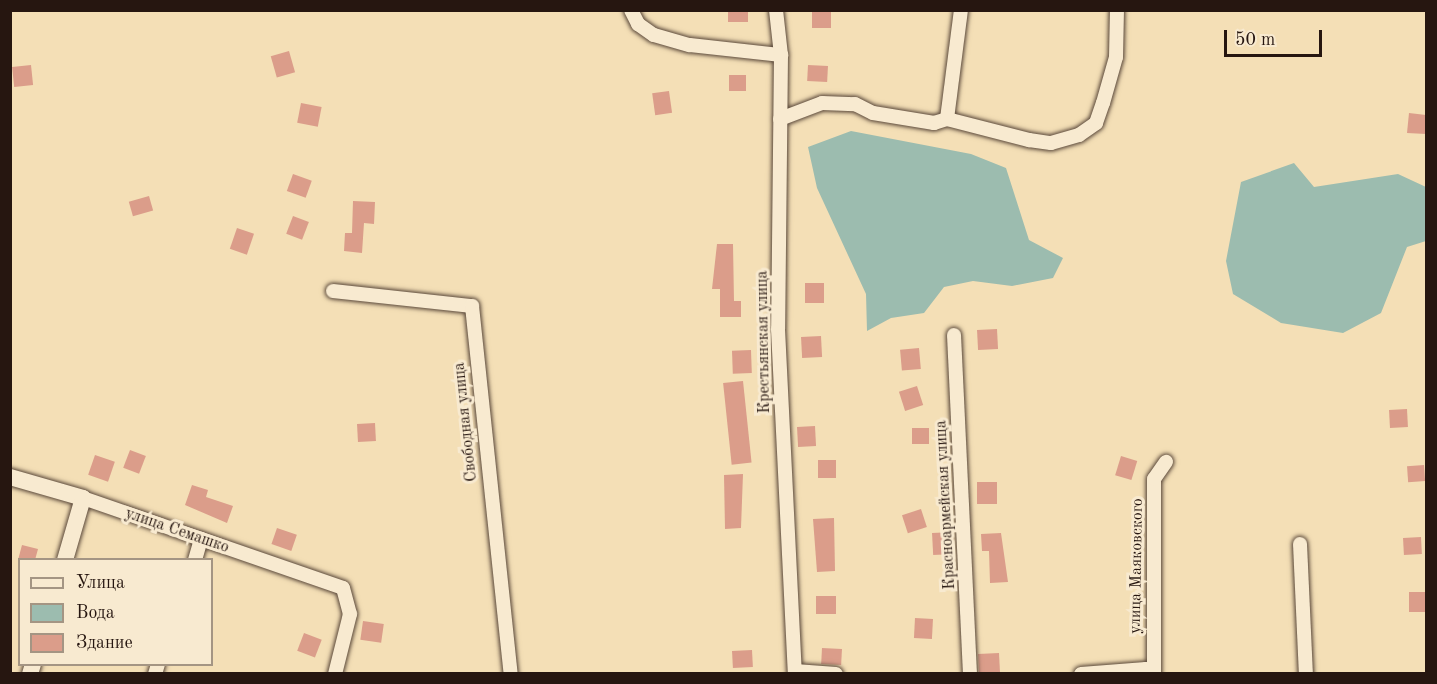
<!DOCTYPE html>
<meta charset="utf-8">
<style>
body{margin:0}
#map{position:relative;width:1437px;height:684px;overflow:hidden;background:#f4dfb6;font-family:"Old Standard TT",serif}
div>[style]{position:absolute}
.water>*{inset:0;background:#9cbcaf}
.building>*{inset:0;background:#db9d8a;transform-origin:0 0}
.roads{filter:drop-shadow(0 0 2px #5a483a) drop-shadow(0 0 2px #5a483a)}
.minor>*{height:14px;margin:-7px;padding:0 7px;transform-origin:7px;border-radius:7px;background:#f8ead0}
.tertiary>*{height:16px;margin:-8px;padding:0 8px;transform-origin:8px;border-radius:8px;background:#f8ead0}
span{translate:-50% -50%;white-space:nowrap;text-align:center;line-height:1.15;-webkit-text-stroke:6px #f8ead0;paint-order:stroke}
.street-label{font-size:16px;color:#261610}
.frame{position:absolute;inset:0;border:12px solid #261610;pointer-events:none}
.legend{position:absolute;left:18px;top:558px;width:195px;height:108px;box-sizing:border-box;background:#f8ead0;border:2px solid #a49583;margin:0;padding:8px 10px;list-style:none;font-size:18px;color:#261610}
.legend li{display:flex;align-items:center;gap:12px;height:30px}
.legend b{width:30px;border:2px solid #a49583}
.scale{position:absolute;left:1224px;top:30px;width:98px;height:27px;box-sizing:border-box;border:3px solid #261610;border-top:0;padding-left:8px;font-size:18px;line-height:21px;white-space:nowrap;color:#261610;-webkit-text-stroke:4px #f8ead0;paint-order:stroke}
</style>
<div id="map">
<div class="water">
<i style="clip-path:polygon(851px 131px,971px 154px,1006px 168px,1029px 240px,1063px 258px,1053px 278px,1012px 286px,973px 281px,944px 287px,924px 313px,891px 318px,867px 331px,866px 294px,817px 188px,808px 147px)"></i>
<i style="clip-path:polygon(1294px 163px,1314px 187px,1398px 174px,1426px 187px,1426px 241px,1407px 247px,1381px 313px,1343px 333px,1281px 323px,1233px 294px,1226px 261px,1241px 182px)"></i>
</div>
<div class="building">
<i style="left:728px;top:10px;width:20px;height:12px"></i>
<i style="left:812px;top:10px;width:19px;height:18px"></i>
<i style="left:289px;top:51px;width:22px;height:19px;rotate:74deg"></i>
<i style="left:31px;top:65px;width:20px;height:19px;rotate:84deg"></i>
<i style="left:808px;top:65px;width:20px;height:16px;rotate:3deg"></i>
<i style="left:729px;top:75px;width:17px;height:16px"></i>
<i style="left:669px;top:91px;width:22px;height:17px;rotate:82deg"></i>
<i style="left:301px;top:103px;width:21px;height:20px;rotate:11deg"></i>
<i style="clip-path:polygon(1409px 113px,1426px 115px,1426px 134px,1407px 133px)"></i>
<i style="left:293px;top:174px;width:20px;height:18px;rotate:20deg"></i>
<i style="left:149px;top:196px;width:15px;height:21px;rotate:74deg"></i>
<i style="clip-path:polygon(353px 201px,375px 202px,374px 224px,364px 223px,362px 253px,344px 251px,345px 233px,352px 233px)"></i>
<i style="left:293px;top:216px;width:17px;height:19px;rotate:21deg"></i>
<i style="left:237px;top:228px;width:18px;height:22px;rotate:19deg"></i>
<i style="clip-path:polygon(717px 244px,733px 244px,734px 301px,741px 301px,741px 317px,720px 317px,720px 289px,712px 289px)"></i>
<i style="left:805px;top:283px;width:19px;height:20px"></i>
<i style="left:997px;top:329px;width:20px;height:20px;rotate:87deg"></i>
<i style="left:821px;top:336px;width:21px;height:20px;rotate:87deg"></i>
<i style="left:919px;top:348px;width:21px;height:19px;rotate:85deg"></i>
<i style="left:751px;top:350px;width:23px;height:19px;rotate:88deg"></i>
<i style="left:743px;top:381px;width:82px;height:20px;rotate:84deg"></i>
<i style="left:917px;top:386px;width:20px;height:19px;rotate:72deg"></i>
<i style="left:1407px;top:409px;width:18px;height:18px;rotate:87deg"></i>
<i style="left:375px;top:423px;width:18px;height:18px;rotate:87deg"></i>
<i style="left:815px;top:426px;width:20px;height:18px;rotate:87deg"></i>
<i style="left:912px;top:428px;width:17px;height:16px"></i>
<i style="left:130px;top:450px;width:17px;height:19px;rotate:21deg"></i>
<i style="left:95px;top:455px;width:21px;height:21px;rotate:19deg"></i>
<i style="left:1121px;top:456px;width:17px;height:20px;rotate:17deg"></i>
<i style="left:818px;top:460px;width:18px;height:18px"></i>
<i style="left:1424px;top:465px;width:16px;height:17px;rotate:86deg"></i>
<i style="clip-path:polygon(743px 474px,741px 528px,725px 529px,724px 475px)"></i>
<i style="left:977px;top:482px;width:20px;height:22px"></i>
<i style="clip-path:polygon(192px 485px,208px 490px,206px 497px,233px 506px,227px 523px,185px 505px)"></i>
<i style="left:921px;top:509px;width:19px;height:20px;rotate:72deg"></i>
<i style="clip-path:polygon(834px 518px,835px 571px,817px 572px,813px 519px)"></i>
<i style="left:277px;top:528px;width:21px;height:17px;rotate:19deg"></i>
<i style="left:953px;top:532px;width:22px;height:21px;rotate:87deg"></i>
<i style="clip-path:polygon(1001px 533px,1008px 582px,990px 583px,989px 551px,982px 551px,981px 534px)"></i>
<i style="left:1421px;top:537px;width:17px;height:18px;rotate:87deg"></i>
<i style="clip-path:polygon(22px 545px,38px 549px,35px 560px,18px 560px)"></i>
<i style="left:1426px;top:592px;width:20px;height:17px;rotate:90deg"></i>
<i style="left:836px;top:596px;width:18px;height:20px;rotate:90deg"></i>
<i style="left:915px;top:618px;width:18px;height:20px;rotate:3deg"></i>
<i style="left:363px;top:621px;width:21px;height:19px;rotate:8deg"></i>
<i style="left:304px;top:633px;width:19px;height:19px;rotate:21deg"></i>
<i style="left:822px;top:648px;width:20px;height:16px;rotate:3deg"></i>
<i style="left:752px;top:650px;width:17px;height:20px;rotate:87deg"></i>
<i style="left:999px;top:653px;width:20px;height:21px;rotate:87deg"></i>
</div>
<div class="roads">
<div class="minor">
<i style="left:631px;top:10px;width:16px;rotate:63deg"></i>
<i style="left:638px;top:24px;width:19px;rotate:35deg"></i>
<i style="left:654px;top:35px;width:37px;rotate:16deg"></i>
<i style="left:690px;top:45px;width:92px;rotate:6.3deg"></i>
<i style="left:776px;top:10px;width:45px;rotate:83.7deg"></i>
<i style="left:781px;top:55px;width:274px;rotate:90.6deg"></i>
<i style="left:778px;top:329px;width:345px;rotate:87.2deg"></i>
<i style="left:780px;top:119px;width:45px;rotate:-20.9deg"></i>
<i style="left:822px;top:103px;width:33px;rotate:2deg"></i>
<i style="left:855px;top:104px;width:20px;rotate:27deg"></i>
<i style="left:873px;top:113px;width:62px;rotate:9.3deg"></i>
<i style="left:934px;top:123px;width:14px;rotate:-17deg"></i>
<i style="left:947px;top:119px;width:85px;rotate:14.4deg"></i>
<i style="left:1029px;top:140px;width:22px;rotate:8deg"></i>
<i style="left:1051px;top:143px;width:29px;rotate:-16deg"></i>
<i style="left:1079px;top:135px;width:21px;rotate:-35deg"></i>
<i style="left:1096px;top:123px;width:21px;rotate:-71deg"></i>
<i style="left:1103px;top:103px;width:48px;rotate:-74.2deg"></i>
<i style="left:1116px;top:57px;width:47px;rotate:-88.8deg"></i>
<i style="left:947px;top:119px;width:110px;rotate:-82.7deg"></i>
<i style="left:333px;top:291px;width:140px;rotate:6.2deg"></i>
<i style="left:472px;top:306px;width:370px;rotate:84deg"></i>
<i style="left:954px;top:335px;width:339px;rotate:87.3deg"></i>
<i style="left:83px;top:498px;width:275px;rotate:19.1deg"></i>
<i style="left:343px;top:588px;width:27px;rotate:75deg"></i>
<i style="left:350px;top:614px;width:62px;rotate:104deg"></i>
<i style="left:1300px;top:544px;width:130px;rotate:87.4deg"></i>
<i style="left:195px;top:560px;width:22px;rotate:-74deg"></i>
<i style="left:795px;top:671px;width:41px;rotate:4.2deg"></i>
<i style="left:155px;top:674px;width:10px;rotate:-73deg"></i>
<i style="left:1081px;top:674px;width:65px;rotate:-4.4deg"></i>
<i style="left:1146px;top:669px;width:6px;rotate:59deg"></i>
<i style="left:1154px;top:674px;width:195px;rotate:-90deg"></i>
<i style="left:1154px;top:479px;width:21px;rotate:-55deg"></i>
</div>
<div class="tertiary">
<i style="left:10px;top:477px;width:76px;rotate:16deg"></i>
<i style="left:83px;top:498px;width:65px;rotate:106.2deg"></i>
<i style="left:30px;top:674px;width:10px;rotate:-73deg"></i>
</div>
</div>
<div class="street-label">
<span style="left:764px;top:342px;rotate:-91deg">Крестьянская улица</span>
<span style="left:466px;top:422px;rotate:-96deg">Свободная улица</span>
<span style="left:946px;top:505px;rotate:-93deg">Красноармейская улица</span>
<span style="left:177px;top:531px;rotate:19deg">улица Семашко</span>
<span style="left:1137px;top:566px;rotate:-89deg">улица Маяковского</span>
</div>
<div class="frame"></div>
<ul class="legend">
<li><b style="height:8px;background:#f8ead0"></b>Улица</li>
<li><b style="height:16px;background:#9cbcaf"></b>Вода</li>
<li><b style="height:16px;background:#db9d8a"></b>Здание</li>
</ul>
<div class="scale">50 m</div>
</div>
